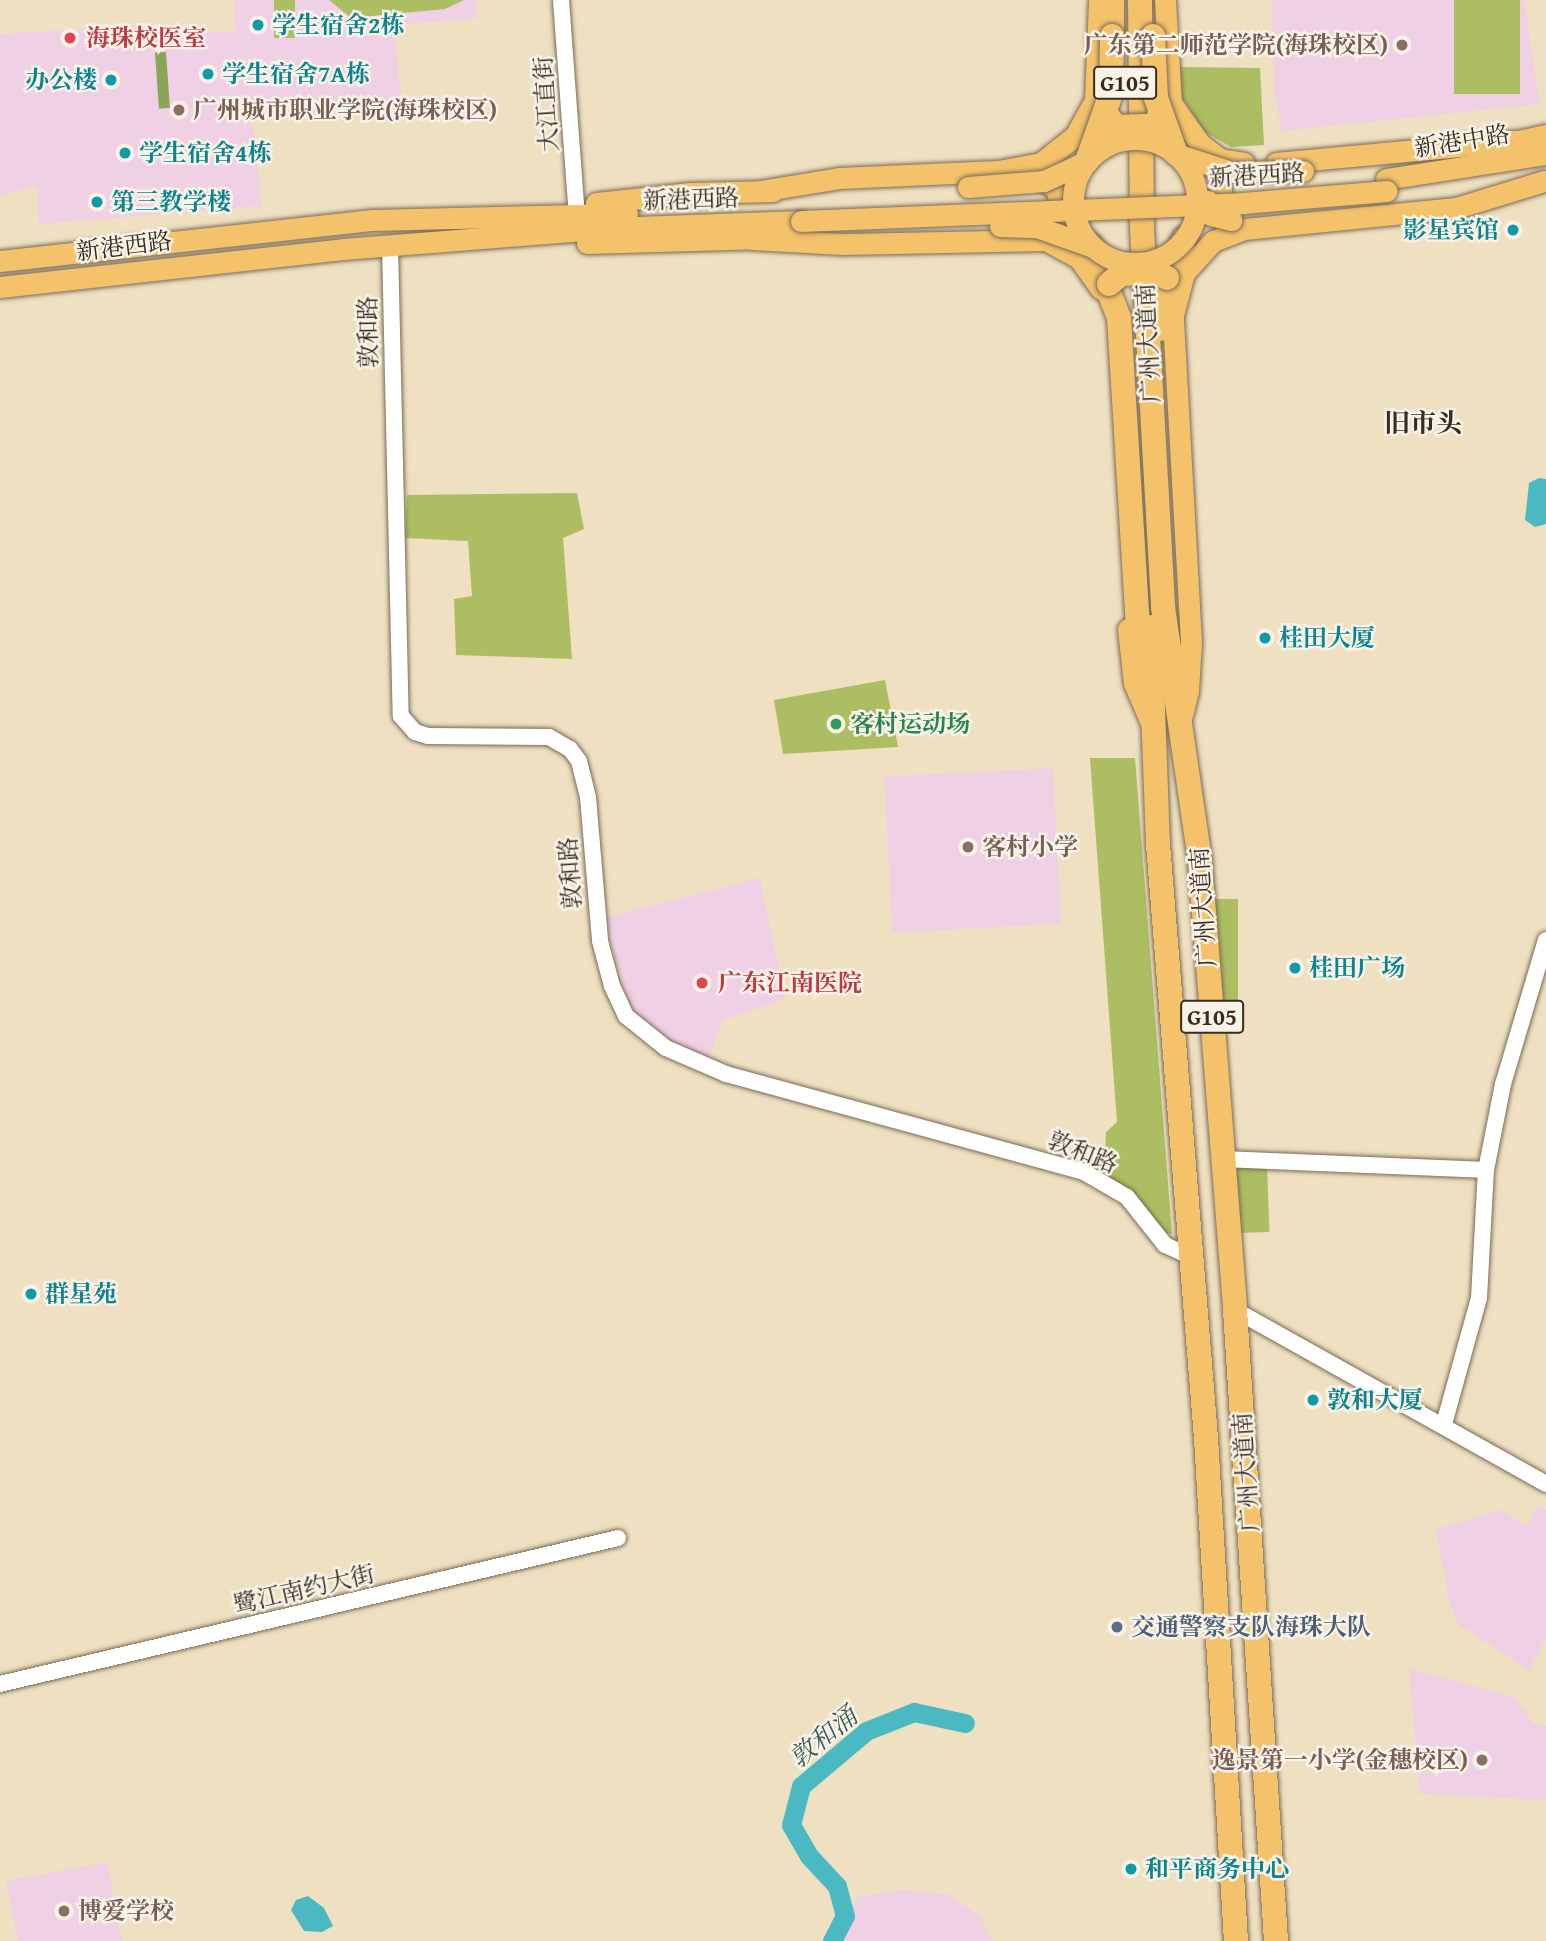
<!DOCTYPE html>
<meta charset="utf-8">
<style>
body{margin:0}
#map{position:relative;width:1546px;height:1941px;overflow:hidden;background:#eee0c0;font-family:"Gentium Book Plus","Noto Serif SC",serif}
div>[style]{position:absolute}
.built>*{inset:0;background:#f0d0e4;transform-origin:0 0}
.green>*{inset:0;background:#acbe61;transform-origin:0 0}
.forest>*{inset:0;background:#89a557;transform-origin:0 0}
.water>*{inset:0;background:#4ab9c2}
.river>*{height:19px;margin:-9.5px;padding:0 9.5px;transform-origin:9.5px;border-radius:9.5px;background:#4ab9c2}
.roads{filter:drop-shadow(0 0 2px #7a6a57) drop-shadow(0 0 2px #7a6a57)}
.minor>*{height:16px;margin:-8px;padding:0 8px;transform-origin:8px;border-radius:8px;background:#fff}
.major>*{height:21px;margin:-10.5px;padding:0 10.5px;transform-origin:10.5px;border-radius:10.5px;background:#f3c26a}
.highway>*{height:24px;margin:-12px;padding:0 12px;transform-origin:12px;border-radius:12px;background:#f3c26a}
.bridges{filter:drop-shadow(0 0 2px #7a6a57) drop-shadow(0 0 2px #7a6a57)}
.major-bridge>*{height:21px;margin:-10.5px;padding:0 10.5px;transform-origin:10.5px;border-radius:10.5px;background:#f3c26a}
.major-bridge>.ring{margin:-10.5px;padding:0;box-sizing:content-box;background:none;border:21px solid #f3c26a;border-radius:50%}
.highway-bridge>*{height:24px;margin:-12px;padding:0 12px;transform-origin:12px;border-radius:12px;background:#f3c26a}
.dots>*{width:19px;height:19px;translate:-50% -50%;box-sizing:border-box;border:4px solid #f7f3e8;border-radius:50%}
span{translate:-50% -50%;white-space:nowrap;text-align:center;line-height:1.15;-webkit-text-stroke:5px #f7f3e8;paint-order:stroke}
.shield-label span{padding:2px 5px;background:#f7f3e8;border:2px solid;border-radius:5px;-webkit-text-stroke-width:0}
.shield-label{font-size:23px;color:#3b2a1e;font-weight:700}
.culture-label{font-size:24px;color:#0d838f;font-weight:700}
.left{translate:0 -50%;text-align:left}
.right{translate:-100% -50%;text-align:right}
.health-label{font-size:24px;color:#be3a42;font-weight:700}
.education-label{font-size:24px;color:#785e54;font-weight:700}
.street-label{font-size:24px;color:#3b2a1e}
.leisure-label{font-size:24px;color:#27864d;font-weight:700}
.service-label{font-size:24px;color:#4e5e75;font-weight:700}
.neighbourhood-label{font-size:26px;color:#3b2a1e;font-weight:700}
.water-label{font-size:26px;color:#405c57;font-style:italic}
</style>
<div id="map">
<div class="built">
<i style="clip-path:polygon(235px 0,476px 0,477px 18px,394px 25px,402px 107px,252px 120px,262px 206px,39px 224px,37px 186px,0 195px,0 34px,128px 26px,155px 26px,174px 34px,235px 31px)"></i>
<i style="clip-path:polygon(1272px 0,1524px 0,1540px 104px,1282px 131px,1274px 91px)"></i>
<i style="left:1053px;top:768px;width:156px;height:169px;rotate:87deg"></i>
<i style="clip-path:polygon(760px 878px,785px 999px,724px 1020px,707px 1060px,674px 1043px,631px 1009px,604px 918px)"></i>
<i style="clip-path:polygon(1537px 1506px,1546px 1510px,1546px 1638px,1529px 1670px,1459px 1625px,1449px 1601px,1436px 1529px,1501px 1510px,1527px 1526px)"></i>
<i style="clip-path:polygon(1409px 1669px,1514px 1697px,1533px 1724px,1546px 1726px,1546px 1800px,1420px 1794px)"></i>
<i style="clip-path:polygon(107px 1862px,122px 1941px,18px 1941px,6px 1881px)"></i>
<i style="clip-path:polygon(903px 1890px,951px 1895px,980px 1917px,992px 1941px,840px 1941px,857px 1897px)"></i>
</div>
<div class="green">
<i style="left:274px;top:0;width:21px;height:38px"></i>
<i style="clip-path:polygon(329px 0,464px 0,445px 9px,351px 18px)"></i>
<i style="left:1454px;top:0;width:66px;height:94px"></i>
<i style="clip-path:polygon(1179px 67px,1260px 68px,1264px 145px,1231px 147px,1205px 132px,1182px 98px)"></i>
<i style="clip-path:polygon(577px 493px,584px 529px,563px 538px,572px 659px,456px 655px,454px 599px,472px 596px,468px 541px,405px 538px,407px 495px)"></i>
<i style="clip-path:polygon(885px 680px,898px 747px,783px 754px,774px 700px)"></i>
<i style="clip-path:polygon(1090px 758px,1135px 758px,1172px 1234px,1161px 1232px,1104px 1173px,1106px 1132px,1117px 1122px)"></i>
<i style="left:1205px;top:899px;width:33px;height:112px"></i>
<i style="left:1267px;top:1164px;width:68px;height:38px;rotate:88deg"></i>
</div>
<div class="forest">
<i style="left:166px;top:52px;width:56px;height:11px;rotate:86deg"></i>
</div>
<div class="water">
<i style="clip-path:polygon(1539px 478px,1546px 479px,1546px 524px,1535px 527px,1525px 520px,1529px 483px)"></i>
<i style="clip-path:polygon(308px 1896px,324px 1908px,333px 1926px,322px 1932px,304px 1931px,291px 1910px,296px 1900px)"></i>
</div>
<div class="river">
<i style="left:832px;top:1941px;width:28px;rotate:-63deg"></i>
<i style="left:845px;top:1916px;width:31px;rotate:-105deg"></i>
<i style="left:837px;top:1886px;width:41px;rotate:-133deg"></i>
<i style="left:809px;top:1856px;width:36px;rotate:-120deg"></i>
<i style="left:791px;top:1825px;width:40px;rotate:-75.6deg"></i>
<i style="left:801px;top:1786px;width:85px;rotate:-40.2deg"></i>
<i style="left:866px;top:1731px;width:52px;rotate:-21.6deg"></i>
<i style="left:914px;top:1712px;width:52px;rotate:12.2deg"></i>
</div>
<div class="roads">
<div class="minor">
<i style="left:561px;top:0;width:206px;rotate:85.8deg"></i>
<i style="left:390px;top:245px;width:471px;rotate:88.7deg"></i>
<i style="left:401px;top:716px;width:21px;rotate:49deg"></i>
<i style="left:415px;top:732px;width:14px;rotate:17deg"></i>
<i style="left:428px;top:736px;width:121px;rotate:0.5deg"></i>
<i style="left:549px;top:737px;width:24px;rotate:30deg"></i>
<i style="left:570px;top:749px;width:15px;rotate:53deg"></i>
<i style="left:579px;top:761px;width:37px;rotate:76deg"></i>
<i style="left:588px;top:797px;width:144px;rotate:85.2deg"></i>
<i style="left:600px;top:941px;width:47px;rotate:75.1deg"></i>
<i style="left:612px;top:986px;width:33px;rotate:65deg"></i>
<i style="left:626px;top:1016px;width:51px;rotate:38.7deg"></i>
<i style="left:666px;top:1048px;width:65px;rotate:23.4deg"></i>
<i style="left:726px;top:1074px;width:371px;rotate:15.3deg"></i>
<i style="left:1084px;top:1172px;width:50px;rotate:30.2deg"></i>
<i style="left:1127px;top:1197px;width:61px;rotate:51.6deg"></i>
<i style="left:1165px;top:1245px;width:30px;rotate:24deg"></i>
<i style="left:1224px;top:1159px;width:262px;rotate:2.4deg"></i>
<i style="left:1235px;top:1310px;width:356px;rotate:29.2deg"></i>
<i style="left:1444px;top:1424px;width:131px;rotate:-74.5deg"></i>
<i style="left:1479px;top:1298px;width:128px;rotate:-86.9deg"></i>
<i style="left:1486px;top:1170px;width:88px;rotate:-78.8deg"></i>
<i style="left:1503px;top:1084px;width:150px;rotate:-73.4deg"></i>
<i style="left:0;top:1684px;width:635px;rotate:-13.29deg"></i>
</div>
<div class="major">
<i style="left:1165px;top:0;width:103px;rotate:86.7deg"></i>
<i style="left:1171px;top:103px;width:50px;rotate:54.7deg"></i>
<i style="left:1200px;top:144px;width:25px;rotate:37deg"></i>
<i style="left:1220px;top:159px;width:24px;rotate:9deg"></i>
<i style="left:1500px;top:145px;width:47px;rotate:-12.3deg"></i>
<i style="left:1220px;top:159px;width:60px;rotate:88.1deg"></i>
<i style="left:1276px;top:163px;width:239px;rotate:-5.3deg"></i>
<i style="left:1386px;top:179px;width:162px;rotate:-8.9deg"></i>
<i style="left:1044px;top:181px;width:13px;rotate:29deg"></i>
<i style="left:1055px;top:187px;width:9px;rotate:69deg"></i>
<i style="left:1058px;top:195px;width:21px;rotate:79deg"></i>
<i style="left:1062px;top:216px;width:17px;rotate:107deg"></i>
<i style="left:760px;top:191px;width:80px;rotate:-9.3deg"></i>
<i style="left:839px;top:178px;width:159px;rotate:-2.5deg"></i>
<i style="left:998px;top:171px;width:44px;rotate:-10.5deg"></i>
<i style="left:1041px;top:163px;width:43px;rotate:-38.5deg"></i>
<i style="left:1075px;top:136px;width:41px;rotate:-60.9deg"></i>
<i style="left:1095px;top:100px;width:100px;rotate:-87.7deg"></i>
<i style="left:596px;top:203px;width:95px;rotate:-6.1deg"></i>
<i style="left:690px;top:193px;width:83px;rotate:-1.4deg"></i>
<i style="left:752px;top:239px;width:91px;rotate:3.1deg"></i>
<i style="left:843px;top:244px;width:203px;rotate:-1.1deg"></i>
<i style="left:1046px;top:240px;width:38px;rotate:29deg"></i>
<i style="left:1079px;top:258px;width:37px;rotate:55deg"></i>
<i style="left:587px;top:243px;width:178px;rotate:-1.6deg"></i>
<i style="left:0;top:261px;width:375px;rotate:-6.3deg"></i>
<i style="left:373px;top:220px;width:254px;rotate:-1.4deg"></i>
<i style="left:0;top:287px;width:345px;rotate:-6.3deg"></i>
<i style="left:343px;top:249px;width:267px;rotate:-4.5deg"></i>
<i style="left:609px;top:228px;width:192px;rotate:-2.1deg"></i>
<i style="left:1128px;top:629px;width:54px;rotate:83.7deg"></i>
<i style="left:1134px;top:683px;width:46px;rotate:66.8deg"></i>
<i style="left:1181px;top:719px;width:30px;rotate:-76deg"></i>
<i style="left:1188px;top:690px;width:48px;rotate:-86.4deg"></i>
<i style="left:1191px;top:642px;width:327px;rotate:-93.2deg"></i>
<i style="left:1173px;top:315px;width:43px;rotate:-75.3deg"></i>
<i style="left:1184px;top:273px;width:43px;rotate:-47.8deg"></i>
<i style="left:1213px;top:241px;width:33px;rotate:-21deg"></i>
<i style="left:1244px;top:229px;width:213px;rotate:-5.7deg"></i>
<i style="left:1456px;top:208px;width:92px;rotate:-17.1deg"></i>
</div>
<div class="highway">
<i style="left:1112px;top:0;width:36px;rotate:90deg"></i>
<i style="left:1140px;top:0;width:229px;rotate:89.5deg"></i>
<i style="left:1142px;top:229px;width:379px;rotate:86.8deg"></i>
<i style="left:1163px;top:607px;width:258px;rotate:81.7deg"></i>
<i style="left:1200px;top:862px;width:449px;rotate:85.5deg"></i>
<i style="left:1235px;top:1310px;width:632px;rotate:86.28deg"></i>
<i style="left:1091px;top:246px;width:77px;rotate:68.7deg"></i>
<i style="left:1119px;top:318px;width:331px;rotate:86.5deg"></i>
<i style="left:1160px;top:329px;width:43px;rotate:-83.4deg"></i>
<i style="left:1165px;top:286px;width:51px;rotate:-68deg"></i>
<i style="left:1150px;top:627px;width:217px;rotate:87.9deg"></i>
<i style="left:1158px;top:844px;width:596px;rotate:85.38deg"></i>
<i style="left:1206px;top:1438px;width:504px;rotate:86.59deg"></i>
</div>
</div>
<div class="bridges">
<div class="major-bridge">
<i class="ring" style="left:1073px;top:139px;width:103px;height:103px"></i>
<i style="left:1179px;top:155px;width:55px;rotate:18.1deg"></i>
<i style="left:1231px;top:172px;width:72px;rotate:-0.8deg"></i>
<i style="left:968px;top:187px;width:76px;rotate:-4.5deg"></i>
<i style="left:1044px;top:181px;width:45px;rotate:-24.9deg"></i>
<i style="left:1208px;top:201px;width:14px;rotate:78deg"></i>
<i style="left:1211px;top:215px;width:21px;rotate:14deg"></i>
<i style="left:801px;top:221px;width:442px;rotate:-2.3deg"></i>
<i style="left:1243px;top:203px;width:144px;rotate:-4.8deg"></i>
<i style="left:1000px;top:226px;width:37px;rotate:2deg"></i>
<i style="left:1037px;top:227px;width:56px;rotate:19.7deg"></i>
</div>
<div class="highway-bridge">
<i style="left:1153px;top:36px;width:62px;rotate:87.2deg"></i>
<i style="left:1156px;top:98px;width:59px;rotate:70.3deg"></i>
<i style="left:1106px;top:114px;width:16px;rotate:52deg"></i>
<i style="left:1116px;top:127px;width:35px;rotate:-2deg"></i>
<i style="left:1151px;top:126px;width:8px;rotate:-30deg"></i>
<i style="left:1158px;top:122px;width:11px;rotate:-80deg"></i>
<i style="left:1087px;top:161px;width:71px;rotate:-70.3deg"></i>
<i style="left:1111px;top:94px;width:58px;rotate:-89deg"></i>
<i style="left:1109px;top:284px;width:16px;rotate:-40deg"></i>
<i style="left:1121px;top:274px;width:35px;rotate:-2deg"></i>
<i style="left:1156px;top:273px;width:12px;rotate:24deg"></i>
</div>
</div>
<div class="dots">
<i style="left:258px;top:25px;background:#0f9aa8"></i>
<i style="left:70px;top:38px;background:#e0444e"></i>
<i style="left:1402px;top:45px;background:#8d6e63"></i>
<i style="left:208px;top:74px;background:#0f9aa8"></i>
<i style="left:111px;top:80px;background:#0f9aa8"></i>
<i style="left:179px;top:110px;background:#8d6e63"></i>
<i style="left:125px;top:153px;background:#0f9aa8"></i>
<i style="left:97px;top:202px;background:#0f9aa8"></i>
<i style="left:1513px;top:230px;background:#0f9aa8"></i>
<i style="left:1265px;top:638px;background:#0f9aa8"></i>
<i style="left:836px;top:724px;background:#2e9e5b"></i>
<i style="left:968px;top:847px;background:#8d6e63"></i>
<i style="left:1295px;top:968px;background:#0f9aa8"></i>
<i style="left:702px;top:983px;background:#e0444e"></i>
<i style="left:31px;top:1294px;background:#0f9aa8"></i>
<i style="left:1313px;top:1400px;background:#0f9aa8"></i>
<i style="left:1117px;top:1627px;background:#5c6f8a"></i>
<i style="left:1482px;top:1760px;background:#8d6e63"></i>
<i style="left:1131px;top:1869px;background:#0f9aa8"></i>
<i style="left:64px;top:1911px;background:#8d6e63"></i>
</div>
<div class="shield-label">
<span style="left:1125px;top:83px">G105</span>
<span style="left:1212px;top:1017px">G105</span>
</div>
<div class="culture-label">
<span class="left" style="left:272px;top:25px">学生宿舍2栋</span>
<span class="left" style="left:222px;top:74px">学生宿舍7A栋</span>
<span class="right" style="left:97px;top:80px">办公楼</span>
<span class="left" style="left:139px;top:153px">学生宿舍4栋</span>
<span class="left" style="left:111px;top:202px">第三教学楼</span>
<span class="right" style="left:1499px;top:230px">影星宾馆</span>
<span class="left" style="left:1279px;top:638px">桂田大厦</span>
<span class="left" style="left:1309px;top:968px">桂田广场</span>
<span class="left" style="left:45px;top:1294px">群星苑</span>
<span class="left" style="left:1327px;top:1400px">敦和大厦</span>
<span class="left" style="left:1145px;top:1869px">和平商务中心</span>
</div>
<div class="health-label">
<span class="left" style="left:86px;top:38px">海珠校医室</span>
<span class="left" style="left:718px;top:983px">广东江南医院</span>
</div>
<div class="education-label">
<span class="right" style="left:1388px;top:45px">广东第二师范学院(海珠校区)</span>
<span class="left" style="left:193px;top:110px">广州城市职业学院(海珠校区)</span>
<span class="left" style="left:982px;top:847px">客村小学</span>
<span class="right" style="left:1468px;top:1760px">逸景第一小学(金穗校区)</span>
<span class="left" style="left:78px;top:1911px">博爱学校</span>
</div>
<div class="street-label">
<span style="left:546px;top:104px;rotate:-94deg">大江直街</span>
<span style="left:1462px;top:141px;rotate:-9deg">新港中路</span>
<span style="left:1257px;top:175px;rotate:-3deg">新港西路</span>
<span style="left:691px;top:199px;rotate:-2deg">新港西路</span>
<span style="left:124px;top:246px;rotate:-7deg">新港西路</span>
<span style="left:368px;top:332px;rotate:-91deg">敦和路</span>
<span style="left:1148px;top:343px;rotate:-93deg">广州大道南</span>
<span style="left:570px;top:873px;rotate:-94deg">敦和路</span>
<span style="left:1203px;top:907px;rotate:-94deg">广州大道南</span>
<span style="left:1083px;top:1152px;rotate:22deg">敦和路</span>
<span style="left:1246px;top:1472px;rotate:-94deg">广州大道南</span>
<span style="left:304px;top:1589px;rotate:-13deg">鹭江南约大街</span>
</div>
<div class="leisure-label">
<span class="left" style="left:850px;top:724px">客村运动场</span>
</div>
<div class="service-label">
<span class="left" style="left:1131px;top:1627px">交通警察支队海珠大队</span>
</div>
<div class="neighbourhood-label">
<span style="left:1423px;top:423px">旧市头</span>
</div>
<div class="water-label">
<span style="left:823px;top:1737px;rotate:-39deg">敦和涌</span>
</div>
</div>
